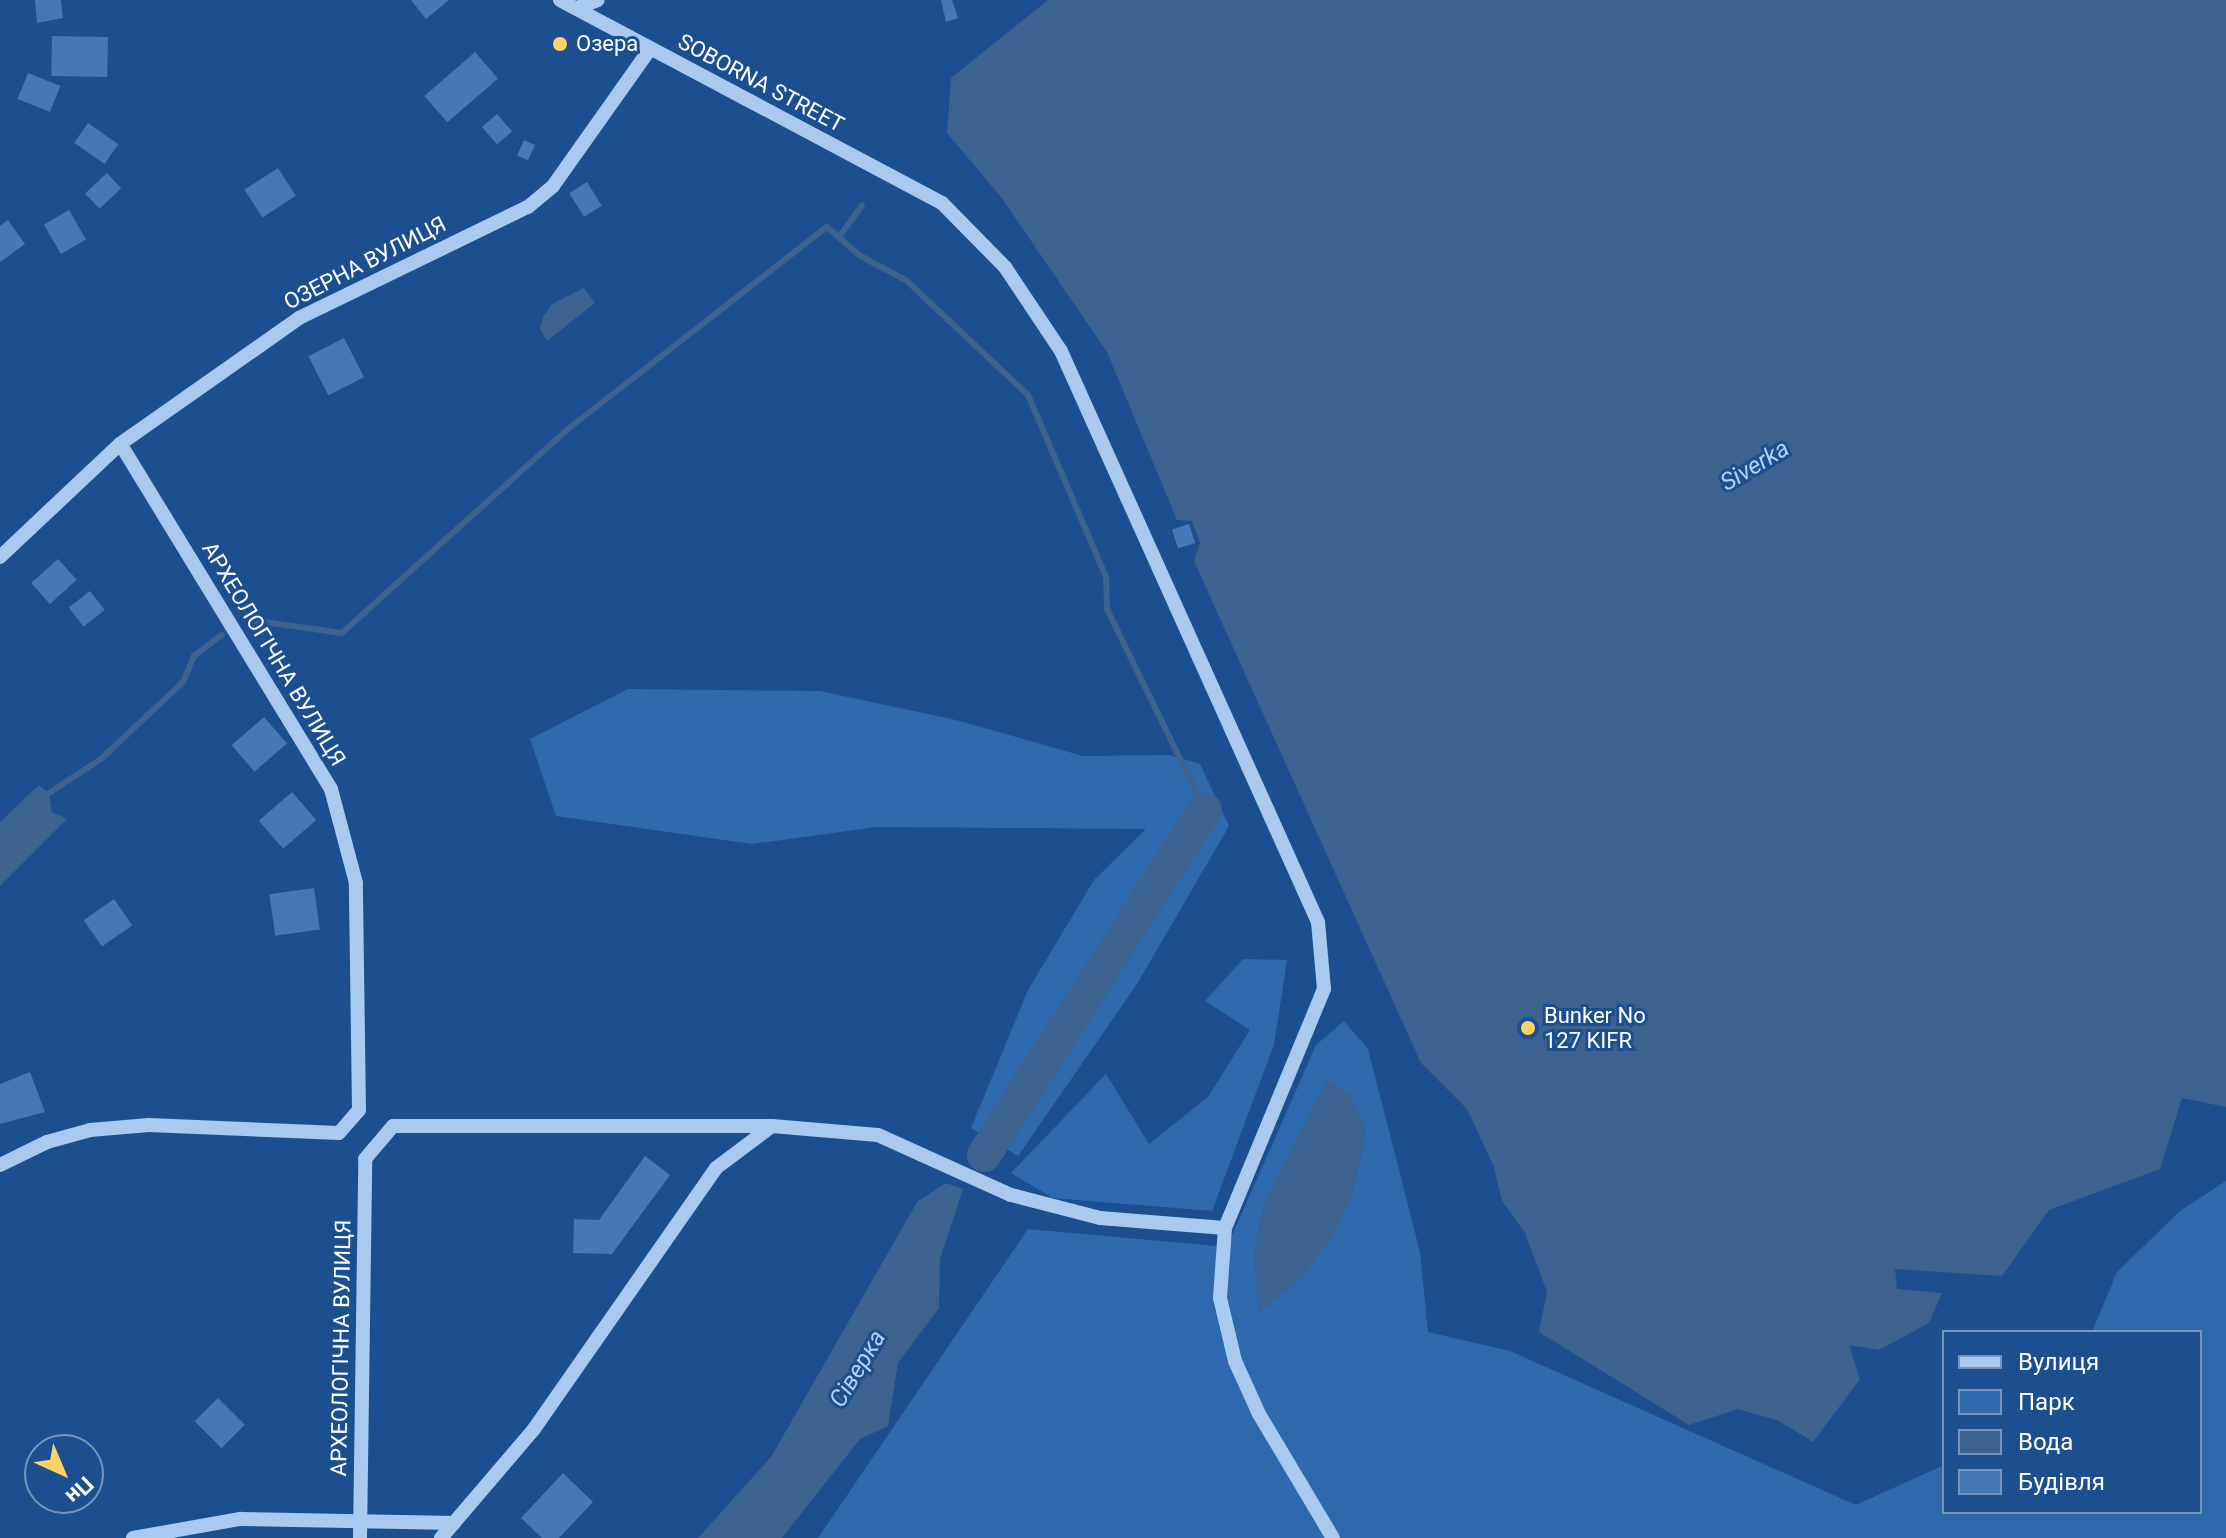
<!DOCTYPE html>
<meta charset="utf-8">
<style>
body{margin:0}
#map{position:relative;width:2226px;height:1538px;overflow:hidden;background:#1b4f8f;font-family:Roboto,sans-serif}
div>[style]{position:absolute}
.green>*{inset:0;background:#2e69ad}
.water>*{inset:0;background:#3c6290}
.stream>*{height:6px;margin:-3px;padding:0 3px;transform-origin:3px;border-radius:3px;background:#3c6290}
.river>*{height:34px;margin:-17px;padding:0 17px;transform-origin:17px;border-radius:17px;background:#3c6290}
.building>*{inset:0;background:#4478b7;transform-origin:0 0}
.minor>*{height:14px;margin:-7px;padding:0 7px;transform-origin:7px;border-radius:7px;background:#a9c9ee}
.dots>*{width:22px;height:22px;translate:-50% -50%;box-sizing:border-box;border:4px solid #1b4f8f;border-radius:50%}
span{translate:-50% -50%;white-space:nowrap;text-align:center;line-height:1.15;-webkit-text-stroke:6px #1b4f8f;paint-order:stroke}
.poi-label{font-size:22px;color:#fff}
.left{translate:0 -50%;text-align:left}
.street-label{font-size:22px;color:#fff}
.water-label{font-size:24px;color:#b5d3f5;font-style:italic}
.legend{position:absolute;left:1942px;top:1330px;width:260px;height:184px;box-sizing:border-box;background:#1b4f8f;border:2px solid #7695bc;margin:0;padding:10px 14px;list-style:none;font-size:24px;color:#fff}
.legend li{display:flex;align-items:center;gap:16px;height:40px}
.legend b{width:40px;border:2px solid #7695bc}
.north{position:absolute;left:24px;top:1434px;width:80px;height:80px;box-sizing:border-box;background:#1b4f8f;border:2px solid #7695bc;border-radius:50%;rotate:136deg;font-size:22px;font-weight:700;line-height:32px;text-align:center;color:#fff}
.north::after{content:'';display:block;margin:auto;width:28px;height:36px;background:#ffd166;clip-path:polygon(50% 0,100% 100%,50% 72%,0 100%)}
</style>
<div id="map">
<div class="green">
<i style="clip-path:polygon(628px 689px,820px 691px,956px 720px,1083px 756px,1169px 755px,1200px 764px,1229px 826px,1137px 984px,1018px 1156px,971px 1128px,1028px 990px,1094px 880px,1146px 829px,877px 827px,752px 844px,556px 816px,530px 739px)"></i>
<i style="clip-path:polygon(1243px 959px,1287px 960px,1274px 1045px,1212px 1211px,1053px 1198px,1011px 1173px,1106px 1074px,1149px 1144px,1208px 1097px,1250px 1030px,1205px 1001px)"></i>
<i style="clip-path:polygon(evenodd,1344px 1021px,1368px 1049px,1420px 1252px,1428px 1332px,1510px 1351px,1856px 1505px,1944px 1465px,1944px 1512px,2200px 1512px,2200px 1332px,2092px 1332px,2117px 1272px,2180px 1211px,2226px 1181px,2226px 1538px,818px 1538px,1028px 1229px,1227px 1247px,1316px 1045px,1344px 1021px,1327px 1081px,1363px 1120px,1364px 1144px,1350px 1199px,1301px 1277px,1259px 1313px,1254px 1254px,1264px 1204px,1327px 1081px)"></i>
</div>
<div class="water">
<i style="clip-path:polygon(1048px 0,2226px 0,2226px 1107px,2182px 1098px,2160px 1169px,2049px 1210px,2002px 1276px,1895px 1269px,1897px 1289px,1942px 1293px,1929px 1323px,1879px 1350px,1849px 1345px,1860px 1379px,1813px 1442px,1779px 1421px,1738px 1409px,1689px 1425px,1539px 1332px,1547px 1292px,1525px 1233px,1502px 1201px,1494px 1167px,1467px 1109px,1421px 1063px,1194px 561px,1200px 543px,1192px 521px,1177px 520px,1107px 352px,1001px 197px,947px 133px,951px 78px)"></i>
<i style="clip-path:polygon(584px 288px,595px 303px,547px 341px,540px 329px,543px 317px,552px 304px)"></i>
<i style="clip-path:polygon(39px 785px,49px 793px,52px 812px,67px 819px,0 886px,0 822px)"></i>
<i style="clip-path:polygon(1327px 1081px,1350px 1094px,1363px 1120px,1364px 1144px,1350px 1199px,1330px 1242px,1301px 1277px,1259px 1314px,1254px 1254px,1264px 1204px)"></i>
<i style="clip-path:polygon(946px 1183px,963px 1189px,940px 1259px,939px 1308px,898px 1363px,888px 1426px,860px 1439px,782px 1538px,698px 1538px,771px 1457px,917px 1202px)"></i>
</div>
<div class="stream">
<i style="left:839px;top:237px;width:39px;rotate:-54deg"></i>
<i style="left:250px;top:620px;width:93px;rotate:8deg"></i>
<i style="left:342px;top:633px;width:304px;rotate:-42.1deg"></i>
<i style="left:568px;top:429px;width:328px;rotate:-38deg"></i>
<i style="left:827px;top:227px;width:43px;rotate:41.2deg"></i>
<i style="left:859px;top:255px;width:55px;rotate:28.4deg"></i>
<i style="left:907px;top:281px;width:166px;rotate:43.3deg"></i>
<i style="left:1028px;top:395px;width:198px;rotate:66.8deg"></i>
<i style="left:1106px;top:577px;width:32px;rotate:88deg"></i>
<i style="left:1107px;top:609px;width:224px;rotate:64deg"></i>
<i style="left:49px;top:793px;width:62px;rotate:-33.2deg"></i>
<i style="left:101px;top:759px;width:112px;rotate:-43.2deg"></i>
<i style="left:183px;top:682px;width:28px;rotate:-67deg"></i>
<i style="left:194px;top:656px;width:35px;rotate:-37deg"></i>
</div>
<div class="river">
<i style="left:984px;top:1155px;width:410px;rotate:-57.4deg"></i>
</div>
<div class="building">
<i style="clip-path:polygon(35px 0,61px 0,63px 18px,37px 23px)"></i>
<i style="clip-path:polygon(411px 0,449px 0,426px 19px)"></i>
<i style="clip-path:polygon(941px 0,952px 0,958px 18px,946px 22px)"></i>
<i style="left:52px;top:36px;width:56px;height:40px;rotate:1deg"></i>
<i style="left:475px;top:52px;width:35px;height:67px;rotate:49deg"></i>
<i style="left:28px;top:73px;width:35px;height:28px;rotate:22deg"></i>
<i style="left:497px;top:114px;width:23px;height:20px;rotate:49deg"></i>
<i style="left:88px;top:123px;width:37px;height:24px;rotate:35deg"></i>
<i style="left:524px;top:140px;width:12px;height:17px;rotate:24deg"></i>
<i style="left:278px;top:168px;width:33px;height:40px;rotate:57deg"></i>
<i style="left:107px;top:173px;width:21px;height:30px;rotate:47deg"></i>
<i style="left:587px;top:182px;width:28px;height:21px;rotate:58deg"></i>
<i style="left:69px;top:210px;width:34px;height:29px;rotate:60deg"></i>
<i style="clip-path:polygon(8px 220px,25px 244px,0 262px,0 226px)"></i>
<i style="left:344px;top:338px;width:44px;height:40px;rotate:63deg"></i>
<i style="left:1189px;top:524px;width:20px;height:18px;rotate:72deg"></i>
<i style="left:58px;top:559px;width:28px;height:36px;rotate:48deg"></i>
<i style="left:90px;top:591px;width:24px;height:27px;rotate:52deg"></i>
<i style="left:264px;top:717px;width:35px;height:43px;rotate:49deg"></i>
<i style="left:292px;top:792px;width:37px;height:44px;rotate:49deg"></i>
<i style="left:314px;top:888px;width:42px;height:45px;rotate:82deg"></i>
<i style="left:114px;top:899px;width:32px;height:37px;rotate:55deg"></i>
<i style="clip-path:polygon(30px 1072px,45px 1112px,0 1124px,0 1084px)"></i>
<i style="clip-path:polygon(645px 1156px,670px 1175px,612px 1254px,573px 1253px,574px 1219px,599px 1220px)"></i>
<i style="left:218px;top:1398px;width:38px;height:33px;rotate:45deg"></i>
<i style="clip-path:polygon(563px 1473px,593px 1502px,559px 1538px,542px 1538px,521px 1518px)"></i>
</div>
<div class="minor">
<i style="left:560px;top:0;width:433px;rotate:28deg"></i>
<i style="left:942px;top:203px;width:90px;rotate:45.5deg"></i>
<i style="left:1005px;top:267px;width:101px;rotate:56.3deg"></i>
<i style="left:1061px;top:351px;width:626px;rotate:65.77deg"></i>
<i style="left:1318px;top:922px;width:67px;rotate:84.9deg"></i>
<i style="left:1324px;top:989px;width:259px;rotate:112.5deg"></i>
<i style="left:1225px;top:1228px;width:70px;rotate:94.1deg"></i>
<i style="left:1220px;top:1298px;width:65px;rotate:76.6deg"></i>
<i style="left:1235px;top:1361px;width:58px;rotate:65.6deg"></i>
<i style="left:1259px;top:1414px;width:144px;rotate:59.2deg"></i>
<i style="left:577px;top:8px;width:22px;rotate:-21deg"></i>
<i style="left:0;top:557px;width:165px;rotate:-43.3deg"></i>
<i style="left:120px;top:444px;width:219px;rotate:-35.1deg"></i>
<i style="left:299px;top:318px;width:254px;rotate:-25.9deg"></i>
<i style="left:528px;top:207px;width:33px;rotate:-40deg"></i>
<i style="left:553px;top:186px;width:168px;rotate:-54.7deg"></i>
<i style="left:0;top:1165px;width:52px;rotate:-26.1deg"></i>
<i style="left:47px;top:1142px;width:45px;rotate:-15.6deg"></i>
<i style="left:90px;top:1130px;width:59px;rotate:-4.8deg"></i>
<i style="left:149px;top:1125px;width:190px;rotate:2.4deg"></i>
<i style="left:339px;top:1133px;width:30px;rotate:-49deg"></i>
<i style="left:359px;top:1110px;width:227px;rotate:-90.8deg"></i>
<i style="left:356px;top:883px;width:97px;rotate:-104.9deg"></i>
<i style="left:331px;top:789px;width:404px;rotate:-121.4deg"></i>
<i style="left:133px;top:1538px;width:109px;rotate:-10.1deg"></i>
<i style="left:240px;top:1519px;width:214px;rotate:1.1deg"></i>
<i style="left:360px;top:1538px;width:379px;rotate:-89.2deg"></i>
<i style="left:365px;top:1159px;width:43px;rotate:-49.7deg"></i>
<i style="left:393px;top:1126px;width:379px"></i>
<i style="left:441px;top:1538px;width:143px;rotate:-49.5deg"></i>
<i style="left:534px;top:1429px;width:318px;rotate:-55.1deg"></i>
<i style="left:716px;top:1168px;width:70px;rotate:-36.9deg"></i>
<i style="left:772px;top:1126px;width:106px;rotate:4.9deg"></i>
<i style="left:878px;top:1135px;width:146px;rotate:24.3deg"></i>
<i style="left:1011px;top:1195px;width:92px;rotate:14.5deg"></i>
<i style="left:1100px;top:1218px;width:125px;rotate:4.6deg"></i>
</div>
<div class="dots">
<i style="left:560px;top:44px;background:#ffd166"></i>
<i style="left:1528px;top:1028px;background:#ffd166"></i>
</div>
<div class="poi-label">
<span class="left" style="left:576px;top:44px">Озера</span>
<span class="left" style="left:1544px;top:1028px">Bunker No<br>127 KIFR</span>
</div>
<div class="street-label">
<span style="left:761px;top:83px;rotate:28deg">SOBORNA STREET</span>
<span style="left:365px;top:263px;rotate:-27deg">ОЗЕРНА ВУЛИЦЯ</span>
<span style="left:274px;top:654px;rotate:59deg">АРХЕОЛОГІЧНА ВУЛИЦЯ</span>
<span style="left:341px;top:1348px;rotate:-89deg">АРХЕОЛОГІЧНА ВУЛИЦЯ</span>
</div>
<div class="water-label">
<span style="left:1755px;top:466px;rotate:-31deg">Siverka</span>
<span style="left:858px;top:1369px;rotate:-59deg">Сіверка</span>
</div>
<ul class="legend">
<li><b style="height:10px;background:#a9c9ee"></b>Вулиця</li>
<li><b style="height:22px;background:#2e69ad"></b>Парк</li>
<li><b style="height:22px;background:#3c6290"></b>Вода</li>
<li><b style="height:22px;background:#4478b7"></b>Будівля</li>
</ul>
<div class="north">Пн</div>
</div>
